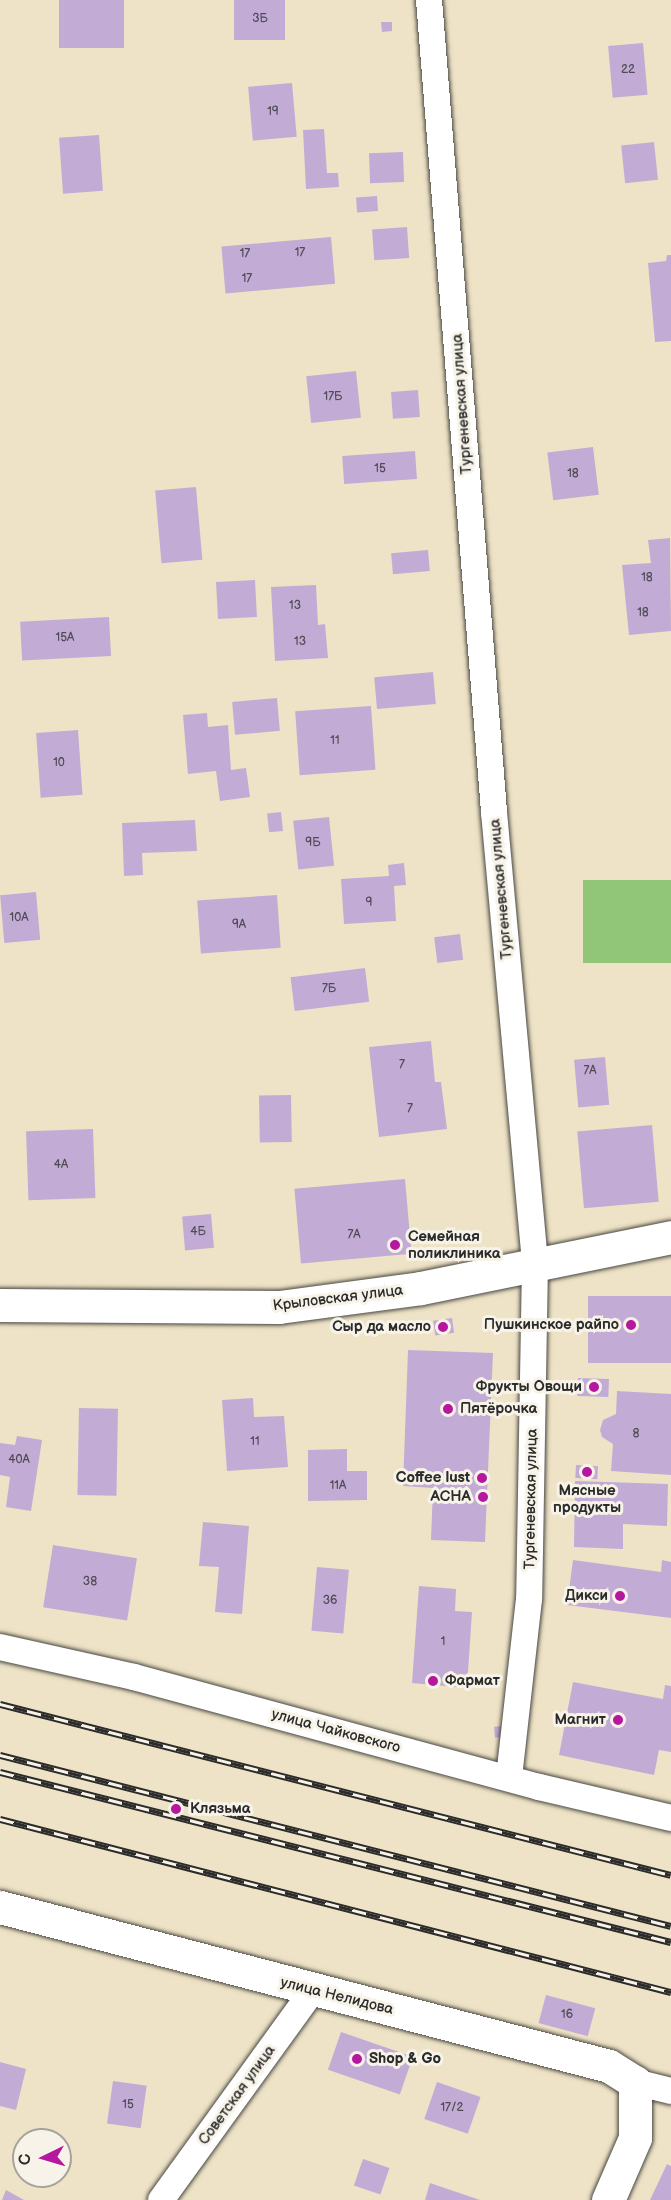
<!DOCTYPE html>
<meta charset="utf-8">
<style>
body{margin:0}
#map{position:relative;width:671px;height:2200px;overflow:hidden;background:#eee3c6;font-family:"Balsamiq Sans",sans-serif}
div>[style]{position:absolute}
.green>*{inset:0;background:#91c577;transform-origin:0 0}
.building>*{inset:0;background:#c2acd6;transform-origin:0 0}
.roads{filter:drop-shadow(0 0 2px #484742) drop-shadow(0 0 2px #484742)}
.street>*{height:26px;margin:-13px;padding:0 13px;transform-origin:13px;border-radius:13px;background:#fff}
.secondary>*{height:33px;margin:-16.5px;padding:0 16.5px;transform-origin:16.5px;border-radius:16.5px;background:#fff}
.rail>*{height:7px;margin-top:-3.5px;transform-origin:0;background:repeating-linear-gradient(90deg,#f7f3e8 0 14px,#2b2b2b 0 28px);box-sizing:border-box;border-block:2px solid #2b2b2b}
.dots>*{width:16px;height:16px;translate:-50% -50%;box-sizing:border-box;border:3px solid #f7f3e8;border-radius:50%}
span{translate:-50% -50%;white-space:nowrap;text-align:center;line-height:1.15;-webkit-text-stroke:6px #f7f3e8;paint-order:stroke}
.number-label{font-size:12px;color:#514b56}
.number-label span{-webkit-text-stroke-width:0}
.street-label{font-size:15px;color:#2b2b2b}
.poi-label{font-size:15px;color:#2b2b2b;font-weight:700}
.left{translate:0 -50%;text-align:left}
.right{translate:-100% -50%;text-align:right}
.north{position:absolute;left:12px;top:2128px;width:60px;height:60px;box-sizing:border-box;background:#f7f3e8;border:2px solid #a5a39c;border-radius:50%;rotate:265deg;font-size:16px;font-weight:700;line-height:24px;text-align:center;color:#2b2b2b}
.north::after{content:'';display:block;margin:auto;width:21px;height:27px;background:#b5179e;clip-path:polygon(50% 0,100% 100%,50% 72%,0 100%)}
</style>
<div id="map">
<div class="green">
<i style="left:671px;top:880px;width:83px;height:88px;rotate:90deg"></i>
</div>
<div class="building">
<i style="left:59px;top:0;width:65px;height:48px"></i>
<i style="left:234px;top:0;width:51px;height:40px"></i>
<i style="clip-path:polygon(381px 22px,392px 22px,392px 31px,382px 32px)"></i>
<i style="left:643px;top:43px;width:52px;height:35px;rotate:85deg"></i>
<i style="left:292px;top:83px;width:54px;height:44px;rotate:85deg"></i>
<i style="clip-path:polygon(324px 129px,327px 173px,338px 173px,339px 187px,306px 189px,303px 130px)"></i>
<i style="left:99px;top:135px;width:56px;height:40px;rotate:86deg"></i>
<i style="left:654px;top:142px;width:38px;height:33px;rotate:84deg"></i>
<i style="left:403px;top:152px;width:30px;height:34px;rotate:88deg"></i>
<i style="left:377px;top:196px;width:15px;height:21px;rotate:86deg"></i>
<i style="left:407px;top:227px;width:31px;height:35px;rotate:86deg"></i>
<i style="left:331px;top:237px;width:47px;height:110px;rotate:85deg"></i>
<i style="clip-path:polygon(667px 255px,671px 255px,671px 341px,655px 342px,648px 263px,666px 261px)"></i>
<i style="left:356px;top:371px;width:47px;height:50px;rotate:84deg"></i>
<i style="left:418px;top:390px;width:27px;height:27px;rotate:86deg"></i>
<i style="left:593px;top:447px;width:48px;height:46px;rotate:83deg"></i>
<i style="left:415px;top:451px;width:28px;height:73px;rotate:86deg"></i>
<i style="left:196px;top:487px;width:73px;height:41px;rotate:85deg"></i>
<i style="clip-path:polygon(670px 538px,671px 631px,629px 635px,622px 565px,651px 563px,648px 540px)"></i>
<i style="left:428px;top:550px;width:21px;height:37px;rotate:85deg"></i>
<i style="left:255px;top:580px;width:37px;height:39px;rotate:87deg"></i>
<i style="clip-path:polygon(316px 585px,318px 625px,325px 624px,328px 658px,275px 661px,271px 587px)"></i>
<i style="left:109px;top:617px;width:39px;height:89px;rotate:87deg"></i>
<i style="left:433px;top:672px;width:32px;height:59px;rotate:85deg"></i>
<i style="left:277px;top:698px;width:33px;height:45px;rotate:85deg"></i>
<i style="left:371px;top:706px;width:64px;height:76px;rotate:86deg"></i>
<i style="clip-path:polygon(207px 713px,208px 727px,228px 725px,231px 770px,246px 768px,250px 797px,220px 801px,216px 771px,188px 774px,183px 715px)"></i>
<i style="left:78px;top:730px;width:65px;height:42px;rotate:86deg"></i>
<i style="left:281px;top:812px;width:19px;height:14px;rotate:84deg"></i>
<i style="left:329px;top:817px;width:49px;height:36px;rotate:84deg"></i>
<i style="clip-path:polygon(195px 820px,197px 851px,142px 853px,143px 875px,124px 876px,122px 823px)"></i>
<i style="clip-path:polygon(404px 863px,406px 885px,394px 886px,396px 921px,344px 924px,341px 879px,389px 876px,388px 865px)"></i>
<i style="left:36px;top:892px;width:48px;height:36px;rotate:85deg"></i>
<i style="left:277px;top:895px;width:53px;height:80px;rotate:86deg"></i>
<i style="left:460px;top:934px;width:26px;height:26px;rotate:83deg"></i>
<i style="left:365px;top:968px;width:34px;height:75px;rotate:83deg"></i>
<i style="clip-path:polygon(431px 1041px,435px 1082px,441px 1082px,447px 1129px,379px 1137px,369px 1047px)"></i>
<i style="left:605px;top:1057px;width:48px;height:31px;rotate:85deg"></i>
<i style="left:291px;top:1095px;width:47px;height:32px;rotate:89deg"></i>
<i style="left:652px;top:1125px;width:77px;height:75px;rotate:85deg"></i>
<i style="left:93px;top:1129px;width:69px;height:67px;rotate:88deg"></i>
<i style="left:405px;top:1179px;width:75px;height:111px;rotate:85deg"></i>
<i style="left:211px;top:1214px;width:34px;height:29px;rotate:85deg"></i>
<i style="left:671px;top:1296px;width:67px;height:83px;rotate:90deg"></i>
<i style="left:452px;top:1318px;width:15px;height:19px;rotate:82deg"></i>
<i style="clip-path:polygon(408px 1350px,493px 1353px,485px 1542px,431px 1540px,433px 1488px,403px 1486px)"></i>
<i style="left:578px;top:1378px;width:31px;height:18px;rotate:2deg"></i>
<i style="clip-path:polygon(617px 1391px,671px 1394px,671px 1475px,611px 1471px,613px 1444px,602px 1437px,600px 1430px,603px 1420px,616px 1414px)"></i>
<i style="clip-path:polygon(253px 1398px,254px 1417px,284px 1416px,288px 1467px,227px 1471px,222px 1400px)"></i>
<i style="left:79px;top:1408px;width:39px;height:87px;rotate:1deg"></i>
<i style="clip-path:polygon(17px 1436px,42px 1440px,31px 1511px,6px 1507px,10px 1477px,0 1475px,0 1443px,15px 1445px)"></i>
<i style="clip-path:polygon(347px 1449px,347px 1471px,367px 1471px,367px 1500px,308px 1501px,308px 1450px)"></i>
<i style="left:576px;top:1465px;width:22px;height:13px;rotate:3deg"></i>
<i style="clip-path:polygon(575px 1481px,668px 1484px,667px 1526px,623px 1524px,623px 1549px,574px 1547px)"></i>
<i style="clip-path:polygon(203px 1522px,249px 1526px,242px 1614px,215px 1612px,219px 1567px,199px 1566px)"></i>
<i style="left:53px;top:1545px;width:85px;height:63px;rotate:9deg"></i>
<i style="clip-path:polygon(573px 1560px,661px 1572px,662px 1560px,671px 1562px,671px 1618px,567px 1605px)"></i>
<i style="left:317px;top:1567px;width:32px;height:64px;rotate:5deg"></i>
<i style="clip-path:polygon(419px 1586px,456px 1589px,455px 1611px,472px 1612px,468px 1672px,457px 1687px,412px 1683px)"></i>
<i style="clip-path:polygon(573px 1682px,663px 1699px,665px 1685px,671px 1686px,671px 1752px,659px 1750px,654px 1775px,559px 1755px)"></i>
<i style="left:503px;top:1726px;width:11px;height:9px;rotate:85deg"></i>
<i style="left:546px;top:1995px;width:51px;height:29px;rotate:15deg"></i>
<i style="left:341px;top:2032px;width:76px;height:40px;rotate:19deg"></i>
<i style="clip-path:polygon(0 2062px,26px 2069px,16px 2110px,0 2106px)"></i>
<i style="left:113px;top:2081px;width:34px;height:43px;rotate:8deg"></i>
<i style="left:437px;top:2082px;width:46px;height:39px;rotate:19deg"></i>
<i style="left:363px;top:2159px;width:28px;height:28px;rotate:19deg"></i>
<i style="clip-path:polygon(667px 2164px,671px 2166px,671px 2200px,650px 2200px)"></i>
<i style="clip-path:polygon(430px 2183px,480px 2200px,425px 2200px)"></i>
<i style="clip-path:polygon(6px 2190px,24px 2200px,2px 2200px)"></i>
</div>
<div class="roads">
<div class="street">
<i style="left:429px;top:0;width:815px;rotate:85.42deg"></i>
<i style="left:494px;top:812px;width:454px;rotate:84.8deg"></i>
<i style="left:535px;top:1264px;width:335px;rotate:91deg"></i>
<i style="left:529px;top:1599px;width:180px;rotate:96.4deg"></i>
<i style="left:0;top:1647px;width:137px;rotate:12.6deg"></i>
<i style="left:134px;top:1677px;width:420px;rotate:15.2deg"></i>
<i style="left:539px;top:1787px;width:136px;rotate:13.2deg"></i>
<i style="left:635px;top:2082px;width:37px;rotate:14deg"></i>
<i style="left:161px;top:2200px;width:259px;rotate:-54.1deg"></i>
</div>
<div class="secondary">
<i style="left:0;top:1305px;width:279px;rotate:0.4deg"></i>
<i style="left:279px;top:1307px;width:143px;rotate:-7.6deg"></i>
<i style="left:421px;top:1288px;width:255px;rotate:-11.5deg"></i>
<i style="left:0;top:1907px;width:629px;rotate:14.63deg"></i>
<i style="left:609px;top:2066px;width:31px;rotate:32deg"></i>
<i style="left:635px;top:2082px;width:56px;rotate:90deg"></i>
<i style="left:635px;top:2138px;width:68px;rotate:113.5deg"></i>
</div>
</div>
<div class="rail">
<i style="left:0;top:1704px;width:692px;rotate:14.3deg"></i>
<i style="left:0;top:1755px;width:692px;rotate:14.3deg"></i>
<i style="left:0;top:1772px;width:692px;rotate:14.22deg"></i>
<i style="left:0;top:1819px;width:693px;rotate:14.46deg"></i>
</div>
<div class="dots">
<i style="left:395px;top:1245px;background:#b5179e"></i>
<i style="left:631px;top:1325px;background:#b5179e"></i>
<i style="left:443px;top:1327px;background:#b5179e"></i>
<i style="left:594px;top:1387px;background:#b5179e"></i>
<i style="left:448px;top:1409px;background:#b5179e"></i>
<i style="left:587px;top:1472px;background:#b5179e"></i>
<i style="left:482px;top:1478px;background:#b5179e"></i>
<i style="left:483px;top:1497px;background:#b5179e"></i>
<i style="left:620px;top:1596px;background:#b5179e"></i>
<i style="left:433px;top:1681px;background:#b5179e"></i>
<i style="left:618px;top:1720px;background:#b5179e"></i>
<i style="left:176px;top:1809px;background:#b5179e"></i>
<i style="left:357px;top:2059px;background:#b5179e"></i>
</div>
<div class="number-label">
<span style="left:260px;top:19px">3Б</span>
<span style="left:628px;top:70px">22</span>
<span style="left:273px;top:112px">19</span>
<span style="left:300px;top:253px">17</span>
<span style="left:245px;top:254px">17</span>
<span style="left:247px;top:279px">17</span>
<span style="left:333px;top:397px">17Б</span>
<span style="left:380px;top:469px">15</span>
<span style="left:573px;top:474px">18</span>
<span style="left:647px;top:578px">18</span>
<span style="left:295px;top:606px">13</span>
<span style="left:643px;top:613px">18</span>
<span style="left:65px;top:638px">15А</span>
<span style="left:300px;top:642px">13</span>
<span style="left:335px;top:741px">11</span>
<span style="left:59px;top:763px">10</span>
<span style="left:313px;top:843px">9Б</span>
<span style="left:369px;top:903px">9</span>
<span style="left:19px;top:918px">10А</span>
<span style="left:239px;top:925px">9А</span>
<span style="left:329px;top:989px">7Б</span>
<span style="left:402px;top:1065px">7</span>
<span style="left:590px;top:1071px">7А</span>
<span style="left:410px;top:1109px">7</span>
<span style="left:61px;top:1165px">4А</span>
<span style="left:198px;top:1232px">4Б</span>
<span style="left:354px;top:1235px">7А</span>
<span style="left:636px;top:1434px">8</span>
<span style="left:255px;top:1442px">11</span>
<span style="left:19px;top:1460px">40А</span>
<span style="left:338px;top:1486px">11А</span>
<span style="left:90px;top:1582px">38</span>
<span style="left:330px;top:1601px">36</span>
<span style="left:443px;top:1642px">1</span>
<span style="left:567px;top:2015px">16</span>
<span style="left:128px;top:2105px">15</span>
<span style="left:452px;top:2108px">17/2</span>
</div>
<div class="street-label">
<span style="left:462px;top:404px;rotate:-94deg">Тургеневская улица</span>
<span style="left:501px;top:889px;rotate:-95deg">Тургеневская улица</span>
<span style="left:338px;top:1298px;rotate:-7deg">Крыловская улица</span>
<span style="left:531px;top:1499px;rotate:-89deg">Тургеневская улица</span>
<span style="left:336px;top:1731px;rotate:15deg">улица Чайковского</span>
<span style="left:337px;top:1996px;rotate:14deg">улица Нелидова</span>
<span style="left:237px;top:2095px;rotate:-54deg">Советская улица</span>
</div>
<div class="poi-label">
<span class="left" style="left:408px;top:1245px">Семейная<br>поликлиника</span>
<span class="right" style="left:619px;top:1325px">Пушкинское райпо</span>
<span class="right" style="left:431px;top:1327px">Сыр да масло</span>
<span class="right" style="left:582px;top:1387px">Фрукты Овощи</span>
<span class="left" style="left:460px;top:1409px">Пятёрочка</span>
<span class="right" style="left:470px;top:1478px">Coffee lust</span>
<span style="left:587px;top:1499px">Мясные<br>продукты</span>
<span class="right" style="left:471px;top:1497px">АСНА</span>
<span class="right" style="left:608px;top:1596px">Дикси</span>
<span class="left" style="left:445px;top:1681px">Фармат</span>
<span class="right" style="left:606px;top:1720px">Магнит</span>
<span class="left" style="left:190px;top:1809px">Клязьма</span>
<span class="left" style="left:369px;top:2059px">Shop &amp; Go</span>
</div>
<div class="north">С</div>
</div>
